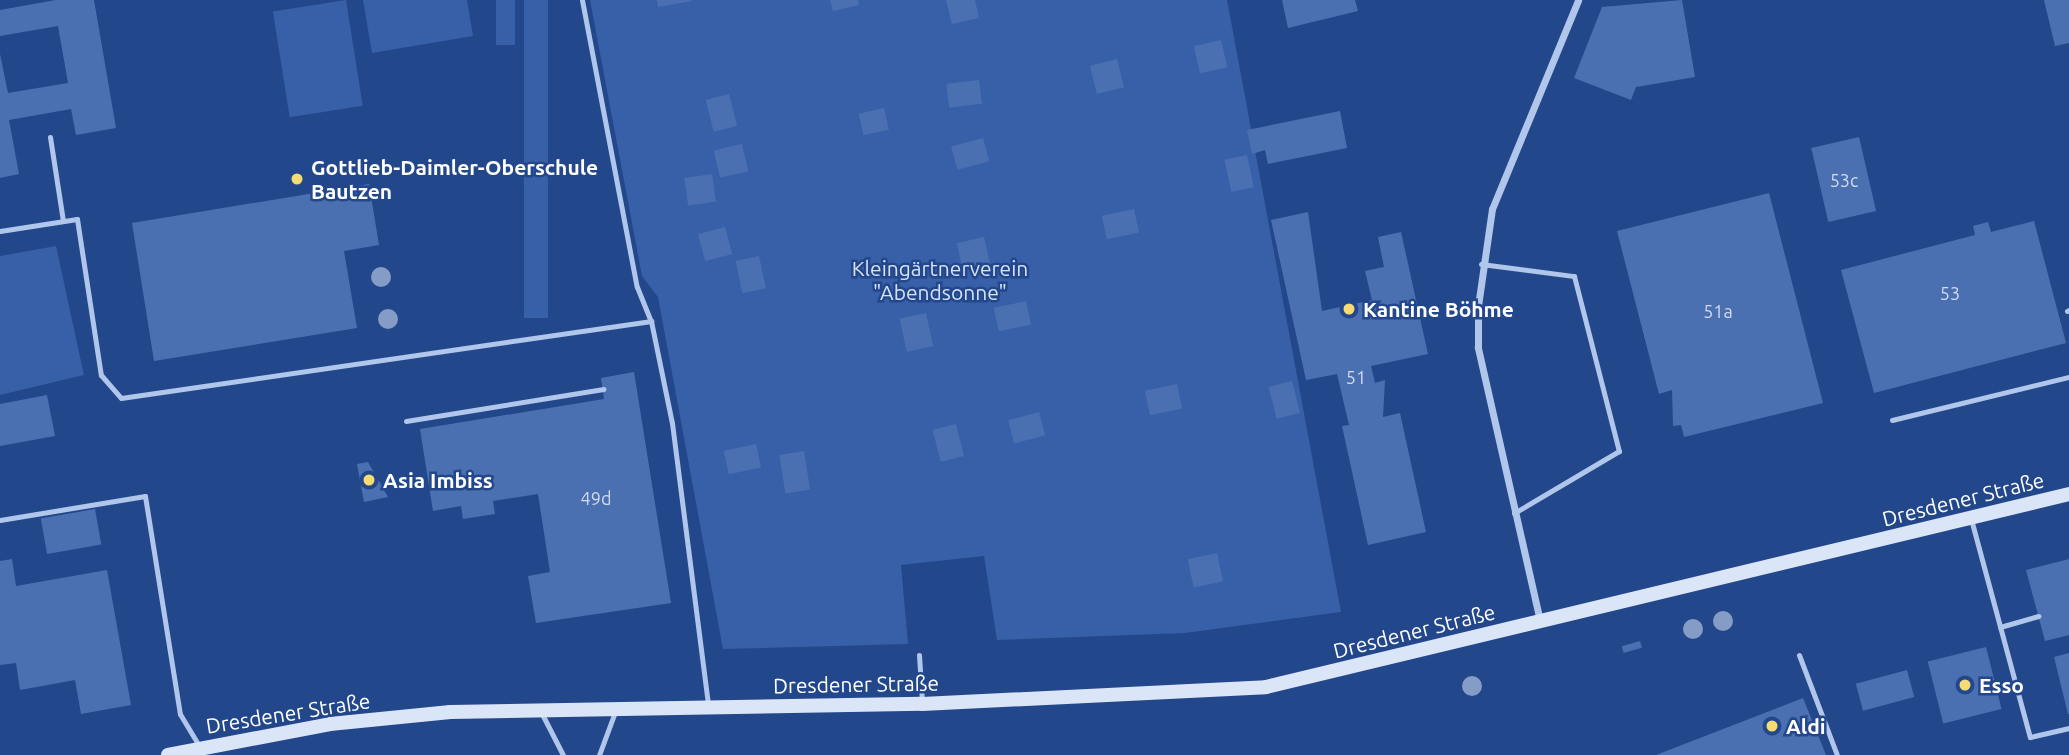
<!DOCTYPE html>
<meta charset="utf-8">
<style>
body{margin:0}
#map{position:relative;width:2069px;height:755px;overflow:hidden;background:#23478b;font-family:Ubuntu,sans-serif}
div>[style]{position:absolute}
.green>*{inset:0;background:#3760a8;transform-origin:0 0}
.building>*{inset:0;background:#4b70b2;transform-origin:0 0}
.lane>*{height:5px;margin:-2.5px;padding:0 2.5px;transform-origin:2.5px;border-radius:2.5px;background:#b0c6eb}
.street>*{height:7px;margin:-3.5px;padding:0 3.5px;transform-origin:3.5px;border-radius:3.5px;background:#b0c6eb}
.secondary>*{height:14px;margin:-7px;padding:0 7px;transform-origin:7px;border-radius:7px;background:#dbe5f8}
.trees>*{width:20px;height:20px;margin:-10px;border-radius:50%;background:#859cc7}
.dots>*{width:19px;height:19px;translate:-50% -50%;box-sizing:border-box;border:4px solid #23478b;border-radius:50%}
span{translate:-50% -50%;white-space:nowrap;text-align:center;line-height:1.15;-webkit-text-stroke:5px #23478b;paint-order:stroke}
.number-label{font-size:18px;color:#d2dbec}
.number-label span{-webkit-text-stroke-width:0}
.poi-label{font-size:21px;color:#fff;font-weight:700}
.left{translate:0 -50%;text-align:left}
.park-label{font-size:21px;color:#d5e2f8}
.street-label{font-size:21px;color:#fff}
</style>
<div id="map">
<div class="green">
<i style="left:346px;top:0;width:107px;height:74px;rotate:81deg"></i>
<i style="clip-path:polygon(363px 0,467px 0,473px 36px,372px 53px)"></i>
<i style="left:496px;top:0;width:19px;height:45px"></i>
<i style="left:524px;top:0;width:24px;height:318px"></i>
<i style="clip-path:polygon(590px 0,1227px 0,1341px 612px,1185px 633px,997px 640px,984px 556px,901px 565px,908px 644px,723px 649px,658px 297px,642px 276px)"></i>
<i style="clip-path:polygon(56px 246px,84px 375px,0 395px,0 256px)"></i>
</div>
<div class="building">
<i style="clip-path:polygon(56px 0,94px 0,116px 128px,76px 135px,71px 109px,9px 120px,19px 174px,0 178px,0 54px,8px 93px,68px 83px,58px 26px,0 36px,0 10px)"></i>
<i style="clip-path:polygon(657px 0,691px 0,692px 1px,658px 7px)"></i>
<i style="clip-path:polygon(830px 0,858px 0,859px 5px,833px 11px)"></i>
<i style="clip-path:polygon(946px 0,975px 0,979px 18px,952px 24px)"></i>
<i style="clip-path:polygon(1282px 0,1355px 0,1358px 11px,1288px 28px)"></i>
<i style="clip-path:polygon(1682px 0,1695px 77px,1636px 87px,1631px 100px,1574px 78px,1602px 7px)"></i>
<i style="clip-path:polygon(2044px 0,2069px 0,2069px 43px,2055px 46px)"></i>
<i style="left:1221px;top:40px;width:28px;height:28px;rotate:77deg"></i>
<i style="left:1117px;top:59px;width:29px;height:28px;rotate:76deg"></i>
<i style="left:979px;top:80px;width:24px;height:33px;rotate:83deg"></i>
<i style="left:729px;top:94px;width:33px;height:24px;rotate:76deg"></i>
<i style="left:884px;top:108px;width:22px;height:26px;rotate:77deg"></i>
<i style="clip-path:polygon(1340px 111px,1347px 148px,1268px 164px,1265px 150px,1252px 154px,1247px 130px)"></i>
<i style="left:1859px;top:137px;width:76px;height:49px;rotate:77deg"></i>
<i style="left:983px;top:138px;width:24px;height:33px;rotate:75deg"></i>
<i style="left:742px;top:144px;width:28px;height:29px;rotate:77deg"></i>
<i style="left:1247px;top:155px;width:33px;height:23px;rotate:78deg"></i>
<i style="left:712px;top:174px;width:28px;height:28px;rotate:82deg"></i>
<i style="clip-path:polygon(369px 184px,379px 245px,344px 251px,357px 328px,154px 361px,132px 223px)"></i>
<i style="clip-path:polygon(1769px 193px,1823px 403px,1684px 437px,1681px 425px,1673px 426px,1672px 390px,1659px 394px,1617px 231px)"></i>
<i style="left:1134px;top:209px;width:24px;height:33px;rotate:78deg"></i>
<i style="clip-path:polygon(1308px 212px,1322px 311px,1372px 300px,1365px 271px,1384px 267px,1378px 237px,1401px 232px,1428px 354px,1371px 366px,1375px 383px,1385px 380px,1383px 417px,1400px 413px,1426px 532px,1368px 545px,1342px 426px,1349px 425px,1337px 374px,1306px 380px,1271px 220px)"></i>
<i style="clip-path:polygon(2034px 221px,2066px 343px,1874px 393px,1841px 270px,1975px 235px,1973px 226px,1988px 222px,1991px 232px)"></i>
<i style="left:725px;top:227px;width:28px;height:28px;rotate:75deg"></i>
<i style="left:984px;top:237px;width:28px;height:28px;rotate:77deg"></i>
<i style="left:759px;top:256px;width:33px;height:24px;rotate:78deg"></i>
<i style="left:1026px;top:301px;width:24px;height:33px;rotate:78deg"></i>
<i style="left:926px;top:313px;width:34px;height:27px;rotate:78deg"></i>
<i style="clip-path:polygon(634px 372px,671px 603px,536px 623px,528px 576px,550px 572px,538px 494px,493px 501px,495px 514px,463px 519px,461px 506px,433px 511px,420px 429px,604px 399px,601px 378px)"></i>
<i style="left:1292px;top:381px;width:33px;height:24px;rotate:76deg"></i>
<i style="left:1177px;top:384px;width:25px;height:33px;rotate:78deg"></i>
<i style="clip-path:polygon(47px 395px,55px 436px,0 446px,0 404px)"></i>
<i style="left:1039px;top:412px;width:24px;height:32px;rotate:75deg"></i>
<i style="left:956px;top:424px;width:33px;height:24px;rotate:76deg"></i>
<i style="left:756px;top:444px;width:24px;height:33px;rotate:78deg"></i>
<i style="left:804px;top:451px;width:39px;height:25px;rotate:81deg"></i>
<i style="clip-path:polygon(368px 462px,388px 497px,364px 502px,357px 464px)"></i>
<i style="left:95px;top:509px;width:36px;height:55px;rotate:80deg"></i>
<i style="left:1217px;top:553px;width:29px;height:30px;rotate:78deg"></i>
<i style="clip-path:polygon(12px 559px,16px 586px,107px 570px,131px 705px,81px 714px,75px 680px,20px 690px,16px 663px,0 665px,0 561px)"></i>
<i style="clip-path:polygon(2069px 559px,2069px 635px,2045px 641px,2026px 570px)"></i>
<i style="left:1640px;top:641px;width:7px;height:19px;rotate:74deg"></i>
<i style="left:1986px;top:647px;width:64px;height:60px;rotate:76deg"></i>
<i style="clip-path:polygon(2069px 653px,2069px 714px,2068px 714px,2054px 657px)"></i>
<i style="left:1907px;top:670px;width:28px;height:53px;rotate:75deg"></i>
<i style="clip-path:polygon(1803px 698px,1826px 755px,1656px 755px)"></i>
</div>
<div class="lane">
<i style="left:582px;top:0;width:292px;rotate:79.2deg"></i>
<i style="left:637px;top:287px;width:37px;rotate:68deg"></i>
<i style="left:651px;top:321px;width:104px;rotate:78.4deg"></i>
<i style="left:672px;top:423px;width:284px;rotate:82.7deg"></i>
<i style="left:50px;top:137px;width:85px;rotate:81.2deg"></i>
<i style="left:0;top:231px;width:78px;rotate:-8.9deg"></i>
<i style="left:77px;top:219px;width:158px;rotate:81.3deg"></i>
<i style="left:101px;top:375px;width:30px;rotate:49deg"></i>
<i style="left:121px;top:398px;width:536px;rotate:-8.27deg"></i>
<i style="left:1481px;top:264px;width:94px;rotate:7.4deg"></i>
<i style="left:1574px;top:276px;width:181px;rotate:75.6deg"></i>
<i style="left:1619px;top:451px;width:122px;rotate:149.4deg"></i>
<i style="left:2067px;top:311px;width:2px;rotate:-27deg"></i>
<i style="left:1892px;top:420px;width:182px;rotate:-13.7deg"></i>
<i style="left:406px;top:421px;width:200px;rotate:-9.2deg"></i>
<i style="left:1971px;top:519px;width:226px;rotate:74.9deg"></i>
<i style="left:2030px;top:737px;width:40px;rotate:-13deg"></i>
<i style="left:0;top:520px;width:147px;rotate:-9.4deg"></i>
<i style="left:145px;top:496px;width:221px;rotate:80.9deg"></i>
<i style="left:180px;top:714px;width:39px;rotate:59deg"></i>
<i style="left:2000px;top:627px;width:40px;rotate:-16deg"></i>
<i style="left:919px;top:655px;width:46px;rotate:86.3deg"></i>
<i style="left:1799px;top:655px;width:107px;rotate:69.2deg"></i>
<i style="left:541px;top:712px;width:48px;rotate:62.9deg"></i>
<i style="left:599px;top:755px;width:49px;rotate:-69.7deg"></i>
</div>
<div class="street">
<i style="left:1540px;top:621px;width:281px;rotate:-102.8deg"></i>
<i style="left:1478px;top:347px;width:41px;rotate:-90deg"></i>
<i style="left:1478px;top:306px;width:98px;rotate:-81.8deg"></i>
<i style="left:1492px;top:209px;width:226px;rotate:-67.6deg"></i>
</div>
<div class="secondary">
<i style="left:168px;top:755px;width:165px;rotate:-10.8deg"></i>
<i style="left:330px;top:724px;width:121px;rotate:-5.7deg"></i>
<i style="left:450px;top:712px;width:472px;rotate:-1deg"></i>
<i style="left:922px;top:704px;width:344px;rotate:-2.8deg"></i>
<i style="left:1266px;top:687px;width:826px;rotate:-13.51deg"></i>
</div>
<div class="trees">
<i style="left:381px;top:277px"></i>
<i style="left:388px;top:319px"></i>
<i style="left:1723px;top:621px"></i>
<i style="left:1693px;top:629px"></i>
<i style="left:1472px;top:686px"></i>
</div>
<div class="dots">
<i style="left:297px;top:179px;background:#f6db72"></i>
<i style="left:1349px;top:309px;background:#f6db72"></i>
<i style="left:369px;top:480px;background:#f6db72"></i>
<i style="left:1965px;top:685px;background:#f6db72"></i>
<i style="left:1772px;top:726px;background:#f6db72"></i>
</div>
<div class="number-label">
<span style="left:1844px;top:180px">53c</span>
<span style="left:1950px;top:293px">53</span>
<span style="left:1718px;top:311px">51a</span>
<span style="left:1356px;top:377px">51</span>
<span style="left:596px;top:498px">49d</span>
</div>
<div class="poi-label">
<span class="left" style="left:311px;top:179px">Gottlieb-Daimler-Oberschule<br>Bautzen</span>
<span class="left" style="left:1363px;top:309px">Kantine Böhme</span>
<span class="left" style="left:383px;top:480px">Asia Imbiss</span>
<span class="left" style="left:1979px;top:685px">Esso</span>
<span class="left" style="left:1786px;top:726px">Aldi</span>
</div>
<div class="park-label">
<span style="left:940px;top:280px">Kleingärtnerverein<br>"Abendsonne"</span>
</div>
<div class="street-label">
<span style="left:1963px;top:499px;rotate:-14deg">Dresdener Straße</span>
<span style="left:1414px;top:631px;rotate:-14deg">Dresdener Straße</span>
<span style="left:856px;top:684px;rotate:-1deg">Dresdener Straße</span>
<span style="left:288px;top:713px;rotate:-9deg">Dresdener Straße</span>
</div>
</div>
